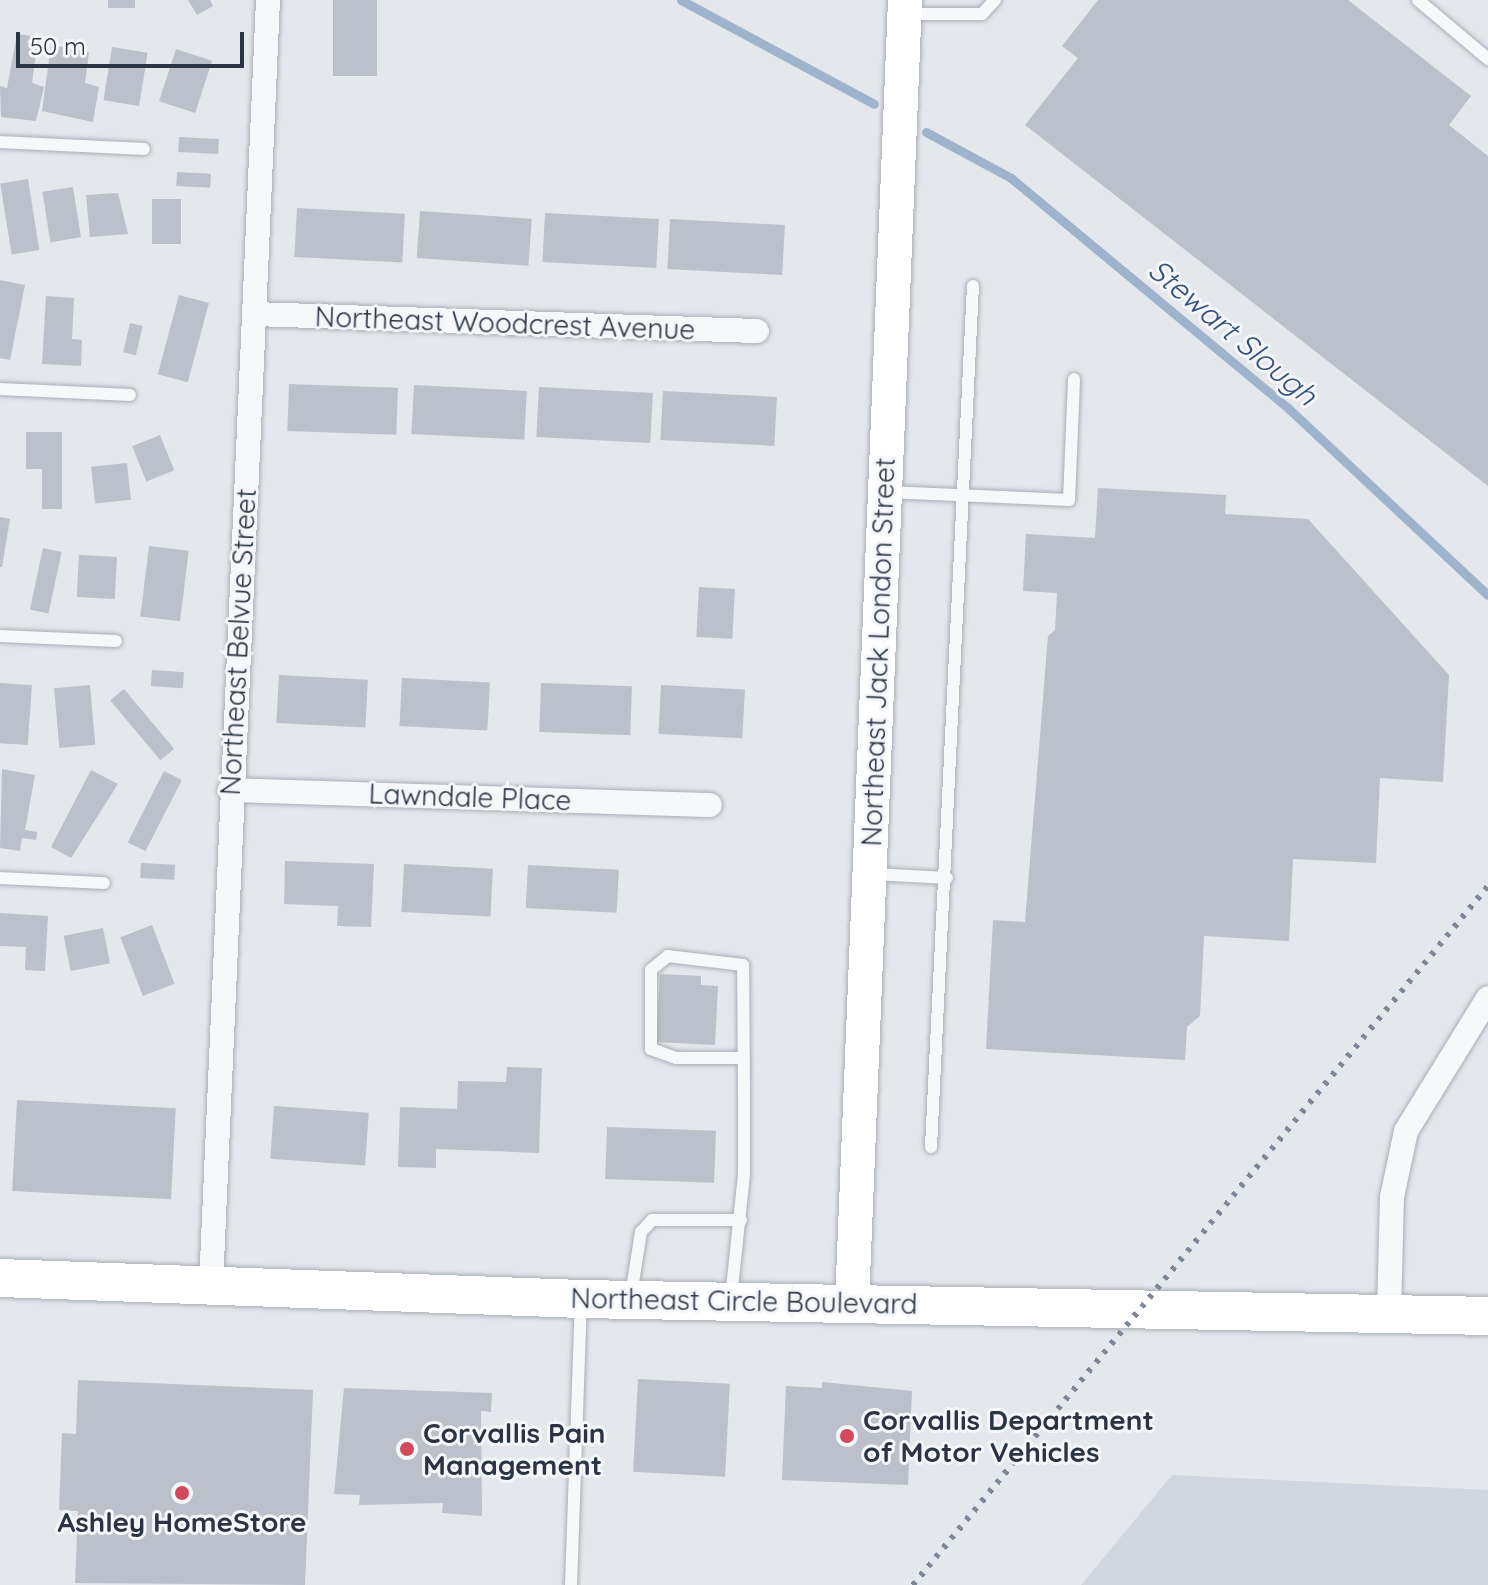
<!DOCTYPE html>
<style>
body{margin:0}
#map{position:relative;width:1488px;height:1585px;overflow:hidden;background:#e4e7ec;font-family:Quicksand,sans-serif}
div>[style]{position:absolute}
.built>*{inset:0;background:#d2d6de}
.stream>*{height:9px;margin:-4.5px;padding:0 4.5px;transform-origin:4.5px;border-radius:4.5px;background:#9fb4cc}
.building>*{inset:0;background:#bbc0ca;transform-origin:0 0}
.roads{filter:drop-shadow(0 0 2px #a9aeb7) drop-shadow(0 0 2px #a9aeb7)}
.lane>*{height:12px;margin:-6px;padding:0 6px;transform-origin:6px;border-radius:6px;background:#f7f8fa}
.street>*{height:24px;margin:-12px;padding:0 12px;transform-origin:12px;border-radius:12px;background:#f7f8fa}
.secondary>*{height:34px;margin:-17px;padding:0 17px;transform-origin:17px;border-radius:17px;background:#fff}
.primary>*{height:38px;margin:-19px;padding:0 19px;transform-origin:19px;border-radius:19px;background:#fff}
.rail>*{height:6px;margin-top:-3px;transform-origin:0;background:repeating-linear-gradient(90deg,#7d8696 0 4px,transparent 0 12px)}
.dots>*{width:22px;height:22px;translate:-50% -50%;box-sizing:border-box;border:4px solid #f4f6f9;border-radius:50%}
span{translate:-50% -50%;white-space:nowrap;text-align:center;line-height:1.15;-webkit-text-stroke:6px #f4f6f9;paint-order:stroke}
.street-label{font-size:28px;color:#2b3445}
.poi-label{font-size:28px;color:#2b3445;font-weight:700}
.left{translate:0 -50%;text-align:left}
.water-label{font-size:30px;color:#34527a;font-style:italic}
.scale{position:absolute;left:16px;top:32px;width:228px;height:36px;box-sizing:border-box;border:4px solid #2b3445;border-top:0;padding-left:10px;font-size:24px;line-height:28px;white-space:nowrap;color:#2b3445;-webkit-text-stroke:6px #f4f6f9;paint-order:stroke}
</style>
<div id="map">
<div class="built">
<i style="clip-path:polygon(1172px 1475px,1488px 1490px,1488px 1585px,1081px 1585px)"></i>
</div>
<div class="stream">
<i style="left:681px;top:0;width:219px;rotate:28.3deg"></i>
<i style="left:926px;top:132px;width:97px;rotate:28.4deg"></i>
<i style="left:1011px;top:178px;width:361px;rotate:39.7deg"></i>
<i style="left:1289px;top:409px;width:272px;rotate:43.1deg"></i>
</div>
<div class="building">
<i style="left:108px;top:0;width:27px;height:8px"></i>
<i style="clip-path:polygon(188px 0,210px 0,213px 6px,197px 15px)"></i>
<i style="left:333px;top:0;width:44px;height:76px"></i>
<i style="clip-path:polygon(1098px 0,1348px 0,1471px 96px,1449px 125px,1488px 156px,1488px 486px,1025px 125px,1078px 58px,1062px 46px)"></i>
<i style="clip-path:polygon(17px 34px,38px 37px,32px 83px,44px 87px,36px 121px,1px 117px,0 86px,7px 88px)"></i>
<i style="clip-path:polygon(51px 45px,89px 52px,85px 83px,99px 87px,93px 122px,42px 111px)"></i>
<i style="left:112px;top:47px;width:36px;height:54px;rotate:9deg"></i>
<i style="left:176px;top:49px;width:38px;height:55px;rotate:18deg"></i>
<i style="left:179px;top:137px;width:40px;height:15px;rotate:3deg"></i>
<i style="left:177px;top:172px;width:34px;height:14px;rotate:3deg"></i>
<i style="left:28px;top:179px;width:72px;height:28px;rotate:81deg"></i>
<i style="left:73px;top:187px;width:51px;height:31px;rotate:81deg"></i>
<i style="clip-path:polygon(118px 193px,128px 234px,90px 237px,86px 195px)"></i>
<i style="left:152px;top:199px;width:29px;height:45px"></i>
<i style="left:297px;top:208px;width:108px;height:49px;rotate:3deg"></i>
<i style="left:420px;top:211px;width:112px;height:47px;rotate:4deg"></i>
<i style="left:545px;top:213px;width:114px;height:49px;rotate:3deg"></i>
<i style="left:670px;top:219px;width:115px;height:50px;rotate:3deg"></i>
<i style="clip-path:polygon(0 280px,25px 285px,10px 360px,0 358px)"></i>
<i style="left:179px;top:295px;width:31px;height:82px;rotate:15deg"></i>
<i style="clip-path:polygon(46px 296px,74px 298px,72px 339px,82px 340px,81px 366px,42px 364px)"></i>
<i style="left:130px;top:323px;width:13px;height:30px;rotate:13deg"></i>
<i style="left:289px;top:384px;width:109px;height:47px;rotate:2deg"></i>
<i style="left:414px;top:385px;width:113px;height:49px;rotate:3deg"></i>
<i style="left:539px;top:387px;width:114px;height:50px;rotate:3deg"></i>
<i style="left:663px;top:391px;width:114px;height:49px;rotate:3deg"></i>
<i style="clip-path:polygon(26px 432px,62px 432px,62px 509px,42px 509px,42px 469px,26px 469px)"></i>
<i style="left:160px;top:435px;width:38px;height:30px;rotate:68deg"></i>
<i style="left:127px;top:463px;width:37px;height:36px;rotate:84deg"></i>
<i style="clip-path:polygon(1098px 488px,1226px 495px,1225px 514px,1308px 519px,1449px 675px,1443px 782px,1380px 778px,1376px 863px,1293px 859px,1289px 941px,1204px 936px,1200px 1016px,1187px 1027px,1185px 1060px,986px 1049px,993px 920px,1025px 922px,1048px 636px,1055px 630px,1057px 593px,1023px 591px,1026px 534px,1095px 538px)"></i>
<i style="clip-path:polygon(0 517px,10px 519px,2px 567px,0 567px)"></i>
<i style="left:149px;top:546px;width:40px;height:71px;rotate:7deg"></i>
<i style="left:43px;top:548px;width:19px;height:63px;rotate:12deg"></i>
<i style="left:79px;top:555px;width:38px;height:42px;rotate:3deg"></i>
<i style="left:699px;top:587px;width:36px;height:50px;rotate:3deg"></i>
<i style="left:152px;top:670px;width:32px;height:16px;rotate:4deg"></i>
<i style="left:279px;top:675px;width:89px;height:48px;rotate:3deg"></i>
<i style="left:402px;top:678px;width:88px;height:48px;rotate:3deg"></i>
<i style="left:0;top:683px;width:32px;height:60px;rotate:4deg"></i>
<i style="left:541px;top:683px;width:91px;height:49px;rotate:2deg"></i>
<i style="left:90px;top:685px;width:60px;height:36px;rotate:85deg"></i>
<i style="left:661px;top:685px;width:84px;height:49px;rotate:3deg"></i>
<i style="left:124px;top:689px;width:78px;height:18px;rotate:50deg"></i>
<i style="clip-path:polygon(2px 769px,35px 775px,25px 830px,37px 832px,36px 840px,22px 838px,20px 851px,0 848px)"></i>
<i style="clip-path:polygon(91px 770px,118px 784px,71px 858px,51px 847px)"></i>
<i style="left:164px;top:771px;width:20px;height:80px;rotate:27deg"></i>
<i style="clip-path:polygon(285px 861px,374px 864px,371px 927px,337px 926px,338px 906px,284px 904px)"></i>
<i style="left:141px;top:863px;width:34px;height:15px;rotate:3deg"></i>
<i style="left:404px;top:864px;width:89px;height:48px;rotate:3deg"></i>
<i style="left:528px;top:865px;width:91px;height:43px;rotate:3deg"></i>
<i style="clip-path:polygon(0 913px,48px 916px,45px 971px,25px 970px,26px 947px,0 946px)"></i>
<i style="left:152px;top:925px;width:63px;height:34px;rotate:69deg"></i>
<i style="left:103px;top:928px;width:36px;height:40px;rotate:79deg"></i>
<i style="clip-path:polygon(660px 974px,701px 976px,701px 985px,718px 986px,715px 1045px,656px 1042px)"></i>
<i style="clip-path:polygon(507px 1067px,542px 1068px,539px 1153px,436px 1149px,436px 1168px,398px 1167px,400px 1107px,457px 1109px,458px 1081px,506px 1082px)"></i>
<i style="left:17px;top:1100px;width:159px;height:91px;rotate:3deg"></i>
<i style="left:274px;top:1106px;width:95px;height:53px;rotate:4deg"></i>
<i style="left:607px;top:1127px;width:109px;height:52px;rotate:2deg"></i>
<i style="left:638px;top:1379px;width:92px;height:93px;rotate:3deg"></i>
<i style="clip-path:polygon(78px 1380px,313px 1390px,305px 1585px,75px 1583px,78px 1511px,59px 1510px,62px 1433px,76px 1434px)"></i>
<i style="clip-path:polygon(822px 1382px,912px 1391px,908px 1485px,782px 1480px,786px 1386px,822px 1388px)"></i>
<i style="clip-path:polygon(344px 1388px,492px 1393px,491px 1412px,481px 1411px,482px 1516px,442px 1513px,443px 1503px,359px 1505px,360px 1495px,334px 1494px)"></i>
</div>
<div class="roads">
<div class="lane">
<i style="left:1418px;top:0;width:92px;rotate:40.1deg"></i>
<i style="left:907px;top:14px;width:75px"></i>
<i style="left:982px;top:14px;width:19px;rotate:-47deg"></i>
<i style="left:0;top:142px;width:144px;rotate:2.8deg"></i>
<i style="left:0;top:389px;width:130px;rotate:2.6deg"></i>
<i style="left:888px;top:492px;width:181px;rotate:2.5deg"></i>
<i style="left:1069px;top:500px;width:121px;rotate:-87.6deg"></i>
<i style="left:0;top:636px;width:116px;rotate:2.5deg"></i>
<i style="left:873px;top:874px;width:74px;rotate:3.1deg"></i>
<i style="left:0;top:878px;width:104px;rotate:2.8deg"></i>
<i style="left:931px;top:1147px;width:862px;rotate:-87.21deg"></i>
<i style="left:631px;top:1295px;width:64px;rotate:-81deg"></i>
<i style="left:641px;top:1232px;width:16px;rotate:-47deg"></i>
<i style="left:652px;top:1220px;width:89px"></i>
<i style="left:731px;top:1298px;width:125px;rotate:-84deg"></i>
<i style="left:744px;top:1174px;width:81px;rotate:-90deg"></i>
<i style="left:744px;top:1093px;width:128px;rotate:-90.4deg"></i>
<i style="left:743px;top:965px;width:76px;rotate:-173.2deg"></i>
<i style="left:668px;top:956px;width:22px;rotate:141deg"></i>
<i style="left:651px;top:970px;width:79px;rotate:90deg"></i>
<i style="left:651px;top:1049px;width:27px;rotate:20deg"></i>
<i style="left:676px;top:1058px;width:68px"></i>
<i style="left:571px;top:1585px;width:281px;rotate:-88deg"></i>
</div>
<div class="street">
<i style="left:254px;top:314px;width:503px;rotate:1.94deg"></i>
<i style="left:230px;top:790px;width:480px;rotate:1.8deg"></i>
<i style="left:211px;top:1285px;width:1286px;rotate:-87.46deg"></i>
<i style="left:1389px;top:1312px;width:115px;rotate:-88.5deg"></i>
<i style="left:1392px;top:1197px;width:67px;rotate:-78deg"></i>
<i style="left:1406px;top:1131px;width:156px;rotate:-58.3deg"></i>
</div>
<div class="secondary">
<i style="left:852px;top:1303px;width:1304px;rotate:-87.67deg"></i>
</div>
<div class="primary">
<i style="left:0;top:1278px;width:582px;rotate:2.07deg"></i>
<i style="left:582px;top:1299px;width:906px;rotate:1.07deg"></i>
</div>
</div>
<div class="rail">
<i style="left:913px;top:1585px;width:905px;rotate:-50.56deg"></i>
</div>
<div class="dots">
<i style="left:847px;top:1436px;background:#d1495b"></i>
<i style="left:407px;top:1449px;background:#d1495b"></i>
<i style="left:182px;top:1493px;background:#d1495b"></i>
</div>
<div class="street-label">
<span style="left:505px;top:323px;rotate:2deg">Northeast Woodcrest Avenue</span>
<span style="left:238px;top:642px;rotate:-87deg">Northeast Belvue Street</span>
<span style="left:878px;top:652px;rotate:-88deg">Northeast Jack London Street</span>
<span style="left:470px;top:797px;rotate:2deg">Lawndale Place</span>
<span style="left:744px;top:1301px;rotate:1deg">Northeast Circle Boulevard</span>
</div>
<div class="poi-label">
<span class="left" style="left:863px;top:1436px">Corvallis Department<br>of Motor Vehicles</span>
<span class="left" style="left:423px;top:1449px">Corvallis Pain<br>Management</span>
<span style="left:182px;top:1522px">Ashley HomeStore</span>
</div>
<div class="water-label">
<span style="left:1233px;top:332px;rotate:40deg">Stewart Slough</span>
</div>
<div class="scale">50 m</div>
</div>
